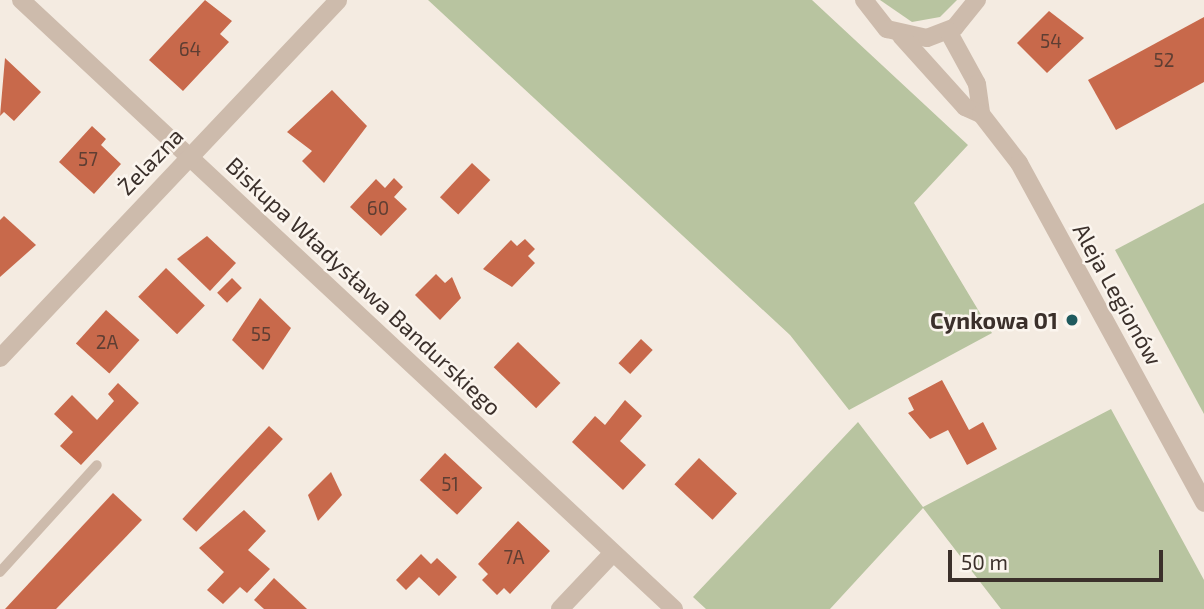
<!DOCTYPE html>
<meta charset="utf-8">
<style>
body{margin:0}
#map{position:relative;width:1204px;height:609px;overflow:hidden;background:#f4ebe1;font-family:"Exo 2",sans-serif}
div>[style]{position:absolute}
.green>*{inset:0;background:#b8c4a0}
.building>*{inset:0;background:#c8694b;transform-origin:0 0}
.service>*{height:10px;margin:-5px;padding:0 5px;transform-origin:5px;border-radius:5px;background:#cdbbac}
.minor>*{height:18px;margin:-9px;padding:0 9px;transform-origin:9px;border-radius:9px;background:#cdbbac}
.tertiary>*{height:18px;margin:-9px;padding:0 9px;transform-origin:9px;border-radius:9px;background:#cdbbac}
.dots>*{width:19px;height:19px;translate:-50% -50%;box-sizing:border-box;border:4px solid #fbf5ee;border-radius:50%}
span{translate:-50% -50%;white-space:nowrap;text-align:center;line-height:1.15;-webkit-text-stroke:5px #fbf5ee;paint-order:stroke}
.number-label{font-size:19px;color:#5e3e33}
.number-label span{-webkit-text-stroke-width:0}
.street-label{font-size:23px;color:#3b302b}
.poi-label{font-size:23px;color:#3b302b;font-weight:700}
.right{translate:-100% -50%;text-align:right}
.scale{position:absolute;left:948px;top:550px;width:215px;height:32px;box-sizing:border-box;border:4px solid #3b302b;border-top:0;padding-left:9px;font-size:21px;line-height:24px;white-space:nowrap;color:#3b302b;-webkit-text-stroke:5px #fbf5ee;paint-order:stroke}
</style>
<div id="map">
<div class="green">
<i style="clip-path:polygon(428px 0,812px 0,968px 145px,914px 203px,992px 333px,849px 410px,790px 335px)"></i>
<i style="clip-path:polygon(880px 0,957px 0,940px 17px,912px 22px)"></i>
<i style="clip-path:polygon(1204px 203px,1204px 414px,1115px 250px)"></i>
<i style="clip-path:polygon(1111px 409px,1204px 580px,1204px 609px,1001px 609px,923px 508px,830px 609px,706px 609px,693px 597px,858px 422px,923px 507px)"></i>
</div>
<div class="building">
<i style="clip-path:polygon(205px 0,232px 21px,220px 34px,229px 42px,183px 91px,149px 60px)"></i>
<i style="clip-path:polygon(1049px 11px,1084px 38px,1047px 73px,1017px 43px)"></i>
<i style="clip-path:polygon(1204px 17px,1204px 82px,1116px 130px,1088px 80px)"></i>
<i style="clip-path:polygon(5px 58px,41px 92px,14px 121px,4px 112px,0 116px)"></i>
<i style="clip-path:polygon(332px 90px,367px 126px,324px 183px,302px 161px,312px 151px,287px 132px)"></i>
<i style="clip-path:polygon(92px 126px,106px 139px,101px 145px,121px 164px,94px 194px,59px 162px)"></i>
<i style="left:472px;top:163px;width:25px;height:47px;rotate:43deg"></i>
<i style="clip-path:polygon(394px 178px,403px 187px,394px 197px,407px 209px,381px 236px,350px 207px,376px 179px,385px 188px)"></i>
<i style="clip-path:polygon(4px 216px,36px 245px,0 277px,0 220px)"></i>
<i style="clip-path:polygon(207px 236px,236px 263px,210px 291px,177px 259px)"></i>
<i style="clip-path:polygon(525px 239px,535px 249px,528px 256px,535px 263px,512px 287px,483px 269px,511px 240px,517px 246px)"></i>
<i style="left:166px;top:268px;width:54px;height:40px;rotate:44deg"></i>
<i style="clip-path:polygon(436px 274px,445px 283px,452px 277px,461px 298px,440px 320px,415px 295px)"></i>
<i style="left:232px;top:278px;width:14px;height:21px;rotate:45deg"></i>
<i style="clip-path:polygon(260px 298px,291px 328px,263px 370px,232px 340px)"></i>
<i style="left:106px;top:310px;width:45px;height:45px;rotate:42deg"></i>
<i style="left:641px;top:339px;width:16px;height:33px;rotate:43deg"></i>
<i style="left:518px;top:342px;width:59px;height:35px;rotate:44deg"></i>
<i style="clip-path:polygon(942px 380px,969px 430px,983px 422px,997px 449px,967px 465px,948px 430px,930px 439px,908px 413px,914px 410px,908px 398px)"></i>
<i style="clip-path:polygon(118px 383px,139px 403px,81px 465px,60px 446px,73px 432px,54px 414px,72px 395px,97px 420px,114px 401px,108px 394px)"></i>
<i style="clip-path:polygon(625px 400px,642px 416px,620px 441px,646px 465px,623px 490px,572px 442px,595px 416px,605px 425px)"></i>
<i style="left:269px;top:426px;width:19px;height:127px;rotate:43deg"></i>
<i style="left:445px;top:453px;width:51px;height:37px;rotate:43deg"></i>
<i style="left:699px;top:458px;width:52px;height:36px;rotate:43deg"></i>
<i style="clip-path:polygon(331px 472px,342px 495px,318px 521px,308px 495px)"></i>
<i style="clip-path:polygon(113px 493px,142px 520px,121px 542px,56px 609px,5px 609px)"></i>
<i style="clip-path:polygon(244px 510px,266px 531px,248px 550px,270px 569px,247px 593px,240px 587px,223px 604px,207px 590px,224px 572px,199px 548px)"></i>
<i style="clip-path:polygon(518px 521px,550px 551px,510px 594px,504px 588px,497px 595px,482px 580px,488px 574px,478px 564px)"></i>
<i style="clip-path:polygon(421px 554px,431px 564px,437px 558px,457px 577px,439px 596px,419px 577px,406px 590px,396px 580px)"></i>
<i style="clip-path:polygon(274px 578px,307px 609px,264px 609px,254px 600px)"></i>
</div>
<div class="service">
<i style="left:0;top:572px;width:144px;rotate:-47.8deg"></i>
</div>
<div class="minor">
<i style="left:21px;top:0;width:893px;rotate:43deg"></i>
<i style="left:0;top:358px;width:492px;rotate:-46.6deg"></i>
<i style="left:560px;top:609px;width:77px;rotate:-46.6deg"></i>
</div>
<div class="tertiary">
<i style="left:864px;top:0;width:37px;rotate:52deg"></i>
<i style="left:887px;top:29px;width:41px;rotate:12.7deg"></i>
<i style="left:927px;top:38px;width:30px;rotate:-21deg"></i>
<i style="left:955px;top:27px;width:35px;rotate:-51deg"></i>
<i style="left:948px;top:31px;width:60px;rotate:61.3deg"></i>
<i style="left:977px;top:84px;width:30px;rotate:82deg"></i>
<i style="left:901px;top:36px;width:96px;rotate:48deg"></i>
<i style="left:965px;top:107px;width:17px;rotate:24deg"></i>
<i style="left:981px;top:114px;width:62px;rotate:52.2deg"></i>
<i style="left:1019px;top:163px;width:387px;rotate:61.4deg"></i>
</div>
<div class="dots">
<i style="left:1072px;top:320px;background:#1f5a5e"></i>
</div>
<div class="number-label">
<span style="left:1051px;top:41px">54</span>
<span style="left:190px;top:49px">64</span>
<span style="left:1164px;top:60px">52</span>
<span style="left:88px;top:159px">57</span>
<span style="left:378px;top:208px">60</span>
<span style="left:261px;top:334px">55</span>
<span style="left:107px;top:342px">2A</span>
<span style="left:450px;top:484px">51</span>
<span style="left:514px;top:557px">7A</span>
</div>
<div class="street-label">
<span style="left:150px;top:161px;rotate:-46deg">Żelazna</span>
<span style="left:364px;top:286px;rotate:43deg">Biskupa Władysława Bandurskiego</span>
<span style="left:1118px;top:294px;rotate:61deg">Aleja Legionów</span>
</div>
<div class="poi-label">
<span class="right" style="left:1058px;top:320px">Cynkowa 01</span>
</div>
<div class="scale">50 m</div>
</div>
